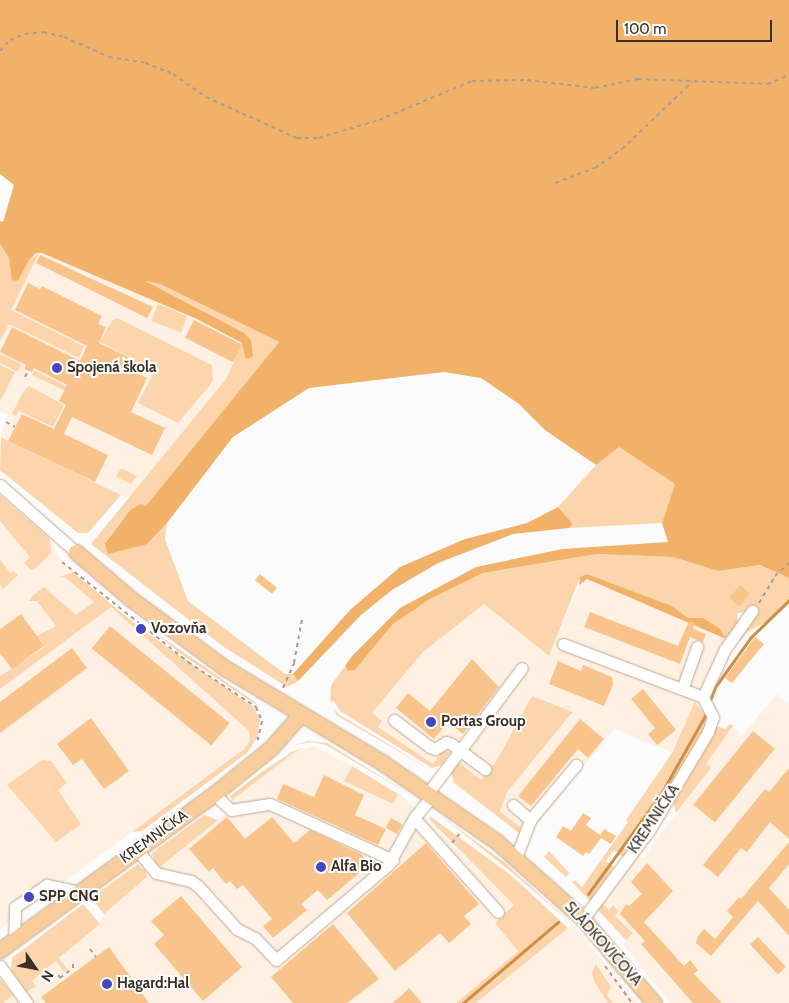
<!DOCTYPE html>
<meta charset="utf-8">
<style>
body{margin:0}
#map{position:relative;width:789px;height:1003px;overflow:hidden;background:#fbfbfb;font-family:Cabin,sans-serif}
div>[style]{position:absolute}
.built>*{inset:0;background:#fef1e4}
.green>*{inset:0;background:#fcd5ac;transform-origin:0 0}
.forest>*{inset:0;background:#f2b168}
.stream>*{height:3px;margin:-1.5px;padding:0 1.5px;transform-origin:1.5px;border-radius:1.5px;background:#ce8f45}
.building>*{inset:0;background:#f9c48c;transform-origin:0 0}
.path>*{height:2px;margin-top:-1px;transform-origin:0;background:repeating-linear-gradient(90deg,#a39e9a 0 4px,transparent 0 8px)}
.roads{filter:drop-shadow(0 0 1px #c0a78d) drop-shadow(0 0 1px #c0a78d)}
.minor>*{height:11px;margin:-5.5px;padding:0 5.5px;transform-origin:5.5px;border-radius:5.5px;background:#fff}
.major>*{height:15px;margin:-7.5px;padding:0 7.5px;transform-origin:7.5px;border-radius:7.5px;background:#f8cd9b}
.dots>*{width:14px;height:14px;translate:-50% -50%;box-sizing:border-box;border:2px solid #fff;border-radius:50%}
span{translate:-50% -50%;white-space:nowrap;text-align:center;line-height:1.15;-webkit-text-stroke:4px #fff;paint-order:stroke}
.poi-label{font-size:15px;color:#3a2f25;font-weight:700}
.left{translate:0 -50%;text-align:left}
.street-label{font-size:15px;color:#3a2f25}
.north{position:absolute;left:10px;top:943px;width:50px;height:50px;-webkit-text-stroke:4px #fff;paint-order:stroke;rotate:123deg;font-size:14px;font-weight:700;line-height:20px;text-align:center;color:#3a2f25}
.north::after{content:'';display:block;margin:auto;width:18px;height:22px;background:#3a2f25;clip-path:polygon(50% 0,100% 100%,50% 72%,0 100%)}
.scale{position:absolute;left:616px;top:20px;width:156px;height:22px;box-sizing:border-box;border:2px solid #3a2f25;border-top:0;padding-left:6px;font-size:15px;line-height:18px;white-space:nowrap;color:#3a2f25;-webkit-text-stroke:4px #fff;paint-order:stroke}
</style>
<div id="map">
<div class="built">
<i style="clip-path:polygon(0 221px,109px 272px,160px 284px,279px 342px,146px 507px,0 437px,8px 415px,0 411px)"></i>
<i style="clip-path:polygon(16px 509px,50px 539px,58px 556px,111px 607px,249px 731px,250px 741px,244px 749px,0 929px,0 521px)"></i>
<i style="clip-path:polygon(587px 579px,726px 639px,672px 753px,615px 729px,531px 830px,521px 828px,500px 811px,507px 792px,573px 713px,532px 696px,497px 760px,481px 781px,442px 751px,433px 764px,377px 727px,372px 713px,423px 652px,484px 604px,549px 656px,579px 585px)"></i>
<i style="clip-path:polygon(777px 694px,789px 704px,789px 1003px,670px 1003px,623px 944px,633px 933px,602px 903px,638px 855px,643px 858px,711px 768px,706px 764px,733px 726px,741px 736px)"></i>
<i style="clip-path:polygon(314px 746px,352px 766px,345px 781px,393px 804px,397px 795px,413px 806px,514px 905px,518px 951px,456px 1003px,3px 1003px,23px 987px,27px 992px,36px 985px,32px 981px,57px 961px,67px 970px,59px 958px,99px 924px,104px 914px,146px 877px,146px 871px,155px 864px,161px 866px,234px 807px,232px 800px,295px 752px)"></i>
<i style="clip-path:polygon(572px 924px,638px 1003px,476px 1003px)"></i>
</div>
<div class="green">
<i style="clip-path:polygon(0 244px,9px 258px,12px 278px,18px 281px,29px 260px,39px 253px,11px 310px,84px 346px,79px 358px,9px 324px,0 341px)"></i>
<i style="clip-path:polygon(143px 281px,160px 284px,279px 342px,146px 507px,140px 504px,131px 509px,105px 542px,147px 544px,167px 523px,165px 539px,188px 601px,285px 674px,293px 674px,298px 681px,287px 687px,224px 647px,91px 544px,226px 379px,242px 343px,245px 357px,251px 340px)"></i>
<i style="left:158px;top:304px;width:32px;height:18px;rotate:22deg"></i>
<i style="clip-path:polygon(117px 318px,212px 365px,213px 379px,210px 385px,178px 423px,138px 403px,155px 370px,100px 342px,112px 321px)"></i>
<i style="clip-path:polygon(0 354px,22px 364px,18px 372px,0 363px)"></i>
<i style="clip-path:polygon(0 365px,15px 372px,1px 400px,0 399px)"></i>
<i style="clip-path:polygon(34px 370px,68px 387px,70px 393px,32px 375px)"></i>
<i style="clip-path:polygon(29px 386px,64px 405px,53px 427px,19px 411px,16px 416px,12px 414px,23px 392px)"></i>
<i style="clip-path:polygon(1px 437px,8px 441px,121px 495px,88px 533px,78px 533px,0 470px)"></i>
<i style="clip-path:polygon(619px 447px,675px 484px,662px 523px,569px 528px,573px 524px,558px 507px,596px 465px)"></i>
<i style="clip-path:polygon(121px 468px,137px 476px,131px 484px,116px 477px)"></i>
<i style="clip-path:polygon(0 495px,50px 539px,51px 553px,35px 569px,31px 570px,24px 563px,30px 557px,0 521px)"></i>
<i style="clip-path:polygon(597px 554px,673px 557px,718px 571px,760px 565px,789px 578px,789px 604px,772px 619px,747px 632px,726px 657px,757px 610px,750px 605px,745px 612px,737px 613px,738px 623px,726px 639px,703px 618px,688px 618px,672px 606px,587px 574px,580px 577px,549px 656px,484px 604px,423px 652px,372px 713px,382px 721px,378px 727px,433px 764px,442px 751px,450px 752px,442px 765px,432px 768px,340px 711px,334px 701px,330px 702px,331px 685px,345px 666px,348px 671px,355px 670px,393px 624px,430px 599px,483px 573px)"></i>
<i style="clip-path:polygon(0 559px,10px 573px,13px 571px,18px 575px,3px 589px,0 584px)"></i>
<i style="clip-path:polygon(73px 572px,140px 628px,138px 630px,144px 635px,147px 633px,254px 707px,260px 720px,257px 738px,247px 753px,142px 831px,132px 832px,244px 749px,250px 741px,249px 731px,111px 607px,0 689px,0 676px,45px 647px,37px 636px,56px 626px,37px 601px,29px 601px,31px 597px,44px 587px,76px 615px,94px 602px,65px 577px,57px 578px)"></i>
<i style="clip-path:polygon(153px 631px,255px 702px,258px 706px,181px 654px)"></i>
<i style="clip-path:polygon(532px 696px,573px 712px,507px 792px,500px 811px,521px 828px,519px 833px,454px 783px,451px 772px,458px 762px,481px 780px,497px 760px)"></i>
<i style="clip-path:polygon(695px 702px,706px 716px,706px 726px,646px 825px,623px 857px,614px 850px,606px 861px,614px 867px,590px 901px,572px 882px,575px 880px,582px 887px,628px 822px,626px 820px,672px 753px)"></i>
<i style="clip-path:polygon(335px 710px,340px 715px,431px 770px,336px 715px)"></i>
<i style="clip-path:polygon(730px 724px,733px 726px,706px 764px,711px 768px,676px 813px,673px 801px,716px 726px,725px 729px)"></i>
<i style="clip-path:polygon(308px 741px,327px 743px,411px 795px,326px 745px,312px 742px,294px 745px)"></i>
<i style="clip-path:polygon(304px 748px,295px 752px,232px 800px,230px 796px,259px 774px,293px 751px)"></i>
<i style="clip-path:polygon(42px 760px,51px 761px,67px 783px,58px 790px,81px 824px,56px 842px,7px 785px)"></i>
<i style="clip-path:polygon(352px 766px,398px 794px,413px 806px,398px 795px,393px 804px,344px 781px)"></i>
<i style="clip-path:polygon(204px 815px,218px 820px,161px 866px,155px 864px,152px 853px)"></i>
<i style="clip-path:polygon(430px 816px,512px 876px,568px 928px,476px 1003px,456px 1003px,518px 951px,495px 923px,514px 905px,429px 819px)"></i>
<i style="clip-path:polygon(441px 816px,504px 862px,572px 924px,514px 874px)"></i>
<i style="clip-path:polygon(549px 851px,569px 873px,566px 877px,544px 857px)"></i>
<i style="clip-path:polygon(138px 864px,146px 871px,147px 877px,104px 914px,91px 898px)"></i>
<i style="clip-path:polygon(602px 903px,609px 910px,613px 905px,619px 911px,615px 916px,633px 933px,626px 940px,598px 910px)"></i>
<i style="clip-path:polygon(83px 904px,100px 924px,59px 958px,67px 969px,64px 972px,56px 961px,32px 981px,36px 986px,27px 992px,11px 970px,12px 958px)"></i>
<i style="clip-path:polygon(596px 964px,611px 987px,607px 995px,613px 1003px,608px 1003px,594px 981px,592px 973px)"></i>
<i style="clip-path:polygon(0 979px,13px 995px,3px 1003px,0 1003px)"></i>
</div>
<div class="forest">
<i style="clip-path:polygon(0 0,789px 0,789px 578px,760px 565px,718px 571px,673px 557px,597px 554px,483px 573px,430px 599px,393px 624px,355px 670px,348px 671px,345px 666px,352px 656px,400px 608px,476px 567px,562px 549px,668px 542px,662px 523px,675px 484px,619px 447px,596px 465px,545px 430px,519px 404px,481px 378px,444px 372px,309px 388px,233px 437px,167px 523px,147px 544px,108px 554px,105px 543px,131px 509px,140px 504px,146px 506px,279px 342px,160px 284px,145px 281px,244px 333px,251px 340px,253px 356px,248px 359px,245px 357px,242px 343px,197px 319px,42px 253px,36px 253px,29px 260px,18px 281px,12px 280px,9px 258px,0 244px,0 221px,3px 222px,14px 185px,0 174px)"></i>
<i style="clip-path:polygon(558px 507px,573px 524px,569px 528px,513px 534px,438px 563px,392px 590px,361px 615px,298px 681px,293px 674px,350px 610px,400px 567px,465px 539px,527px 523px)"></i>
<i style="clip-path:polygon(587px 574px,672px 606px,688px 618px,703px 618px,719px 628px,726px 639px,587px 579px,579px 585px,580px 577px)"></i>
</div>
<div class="stream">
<i style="left:709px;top:703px;width:17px;rotate:-69deg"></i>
<i style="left:715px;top:687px;width:62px;rotate:-54.2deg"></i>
<i style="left:751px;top:637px;width:53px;rotate:-44.2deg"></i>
<i style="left:588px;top:894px;width:126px;rotate:-54deg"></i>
<i style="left:662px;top:792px;width:92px;rotate:-60.6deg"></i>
<i style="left:463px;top:1003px;width:125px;rotate:-40.5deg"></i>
</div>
<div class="building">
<i style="clip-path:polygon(40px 255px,153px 307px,147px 318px,36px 263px)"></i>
<i style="clip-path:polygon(28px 283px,40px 289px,42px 286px,102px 316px,98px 324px,106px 327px,99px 343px,143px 364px,138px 374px,147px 378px,131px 412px,165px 428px,152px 455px,72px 417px,64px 434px,108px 455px,95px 482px,8px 441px,22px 414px,54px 429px,66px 405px,59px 401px,67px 385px,34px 368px,32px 372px,24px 369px,26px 365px,0 352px,12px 327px,80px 361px,87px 346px,15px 310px)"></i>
<i style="left:194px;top:320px;width:54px;height:20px;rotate:27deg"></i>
<i style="left:260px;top:574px;width:22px;height:8px;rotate:39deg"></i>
<i style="left:740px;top:585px;width:13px;height:17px;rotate:39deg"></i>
<i style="clip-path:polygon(590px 612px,678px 646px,689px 621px,695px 623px,693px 629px,706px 634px,703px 642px,690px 637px,680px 664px,584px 627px)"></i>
<i style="clip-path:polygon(21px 614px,44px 646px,12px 669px,0 653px,0 629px)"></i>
<i style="left:110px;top:626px;width:154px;height:29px;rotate:39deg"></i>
<i style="clip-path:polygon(755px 637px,764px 644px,732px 683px,725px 678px)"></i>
<i style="clip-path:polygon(72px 648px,87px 668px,0 733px,0 702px)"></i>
<i style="clip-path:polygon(472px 659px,499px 687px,463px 734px,448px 722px,434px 739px,396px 708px,408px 693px,430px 711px)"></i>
<i style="clip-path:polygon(558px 661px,581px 671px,583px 665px,612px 677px,613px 685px,604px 706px,549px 684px)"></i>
<i style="clip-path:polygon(643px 689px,676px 730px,657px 745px,648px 734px,655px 728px,631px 699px)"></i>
<i style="clip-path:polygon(91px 718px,129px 771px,104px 789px,82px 759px,73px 765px,57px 744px)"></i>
<i style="clip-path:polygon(580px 719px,604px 739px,588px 758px,578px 749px,531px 806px,518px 796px)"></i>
<i style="left:753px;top:731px;width:28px;height:95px;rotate:39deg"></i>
<i style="clip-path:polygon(789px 768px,789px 839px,770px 822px,747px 852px,741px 848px,718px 877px,703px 865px,765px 789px,769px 792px)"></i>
<i style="clip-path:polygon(324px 775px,364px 795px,355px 815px,386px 829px,378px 845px,277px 799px,283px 784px,314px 797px)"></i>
<i style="clip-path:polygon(583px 813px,591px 818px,586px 825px,600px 835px,604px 829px,616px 836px,611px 844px,601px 838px,589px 854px,586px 852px,583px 856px,556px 837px,563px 826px,571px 831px)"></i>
<i style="clip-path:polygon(227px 817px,245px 839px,272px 817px,294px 843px,310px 830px,361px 854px,370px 864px,327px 900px,318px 890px,301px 904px,307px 910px,273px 938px,263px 926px,272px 919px,243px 885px,237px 889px,230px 881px,226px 884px,213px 868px,209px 872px,189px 849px)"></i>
<i style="left:391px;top:818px;width:13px;height:11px;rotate:29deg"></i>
<i style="clip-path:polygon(789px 842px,789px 864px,769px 888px,789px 910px,789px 936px,758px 901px,711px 956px,696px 943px,698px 936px,704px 929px,715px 939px,733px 917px,727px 911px,739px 897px,741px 899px)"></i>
<i style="clip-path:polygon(426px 843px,479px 904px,464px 916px,471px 924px,449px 943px,440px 933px,395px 971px,347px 913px)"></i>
<i style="clip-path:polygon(647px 863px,673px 891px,644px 922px,684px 966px,690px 960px,698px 970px,694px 974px,722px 1003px,693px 1003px,641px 944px,645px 941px,620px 914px,626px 904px,629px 906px,642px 894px,631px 882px)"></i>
<i style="clip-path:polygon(181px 896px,242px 967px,203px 1001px,154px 944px,164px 935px,151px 921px)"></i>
<i style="clip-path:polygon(333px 924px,379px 979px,347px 1003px,293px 1003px,271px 977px)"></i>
<i style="left:758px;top:937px;width:41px;height:11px;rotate:47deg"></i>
<i style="clip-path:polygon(109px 947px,149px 1003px,46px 1003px,41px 997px)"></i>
<i style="clip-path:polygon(409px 988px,422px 1003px,392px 1003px,401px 996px)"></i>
</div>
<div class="path">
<i style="left:0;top:51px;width:15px;rotate:-48deg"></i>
<i style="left:10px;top:40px;width:16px;rotate:-22deg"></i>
<i style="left:25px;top:34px;width:18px;rotate:-6deg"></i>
<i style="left:43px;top:32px;width:22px;rotate:13deg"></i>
<i style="left:64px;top:37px;width:49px;rotate:24deg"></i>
<i style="left:109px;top:57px;width:36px;rotate:9deg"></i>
<i style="left:145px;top:63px;width:30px;rotate:21deg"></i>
<i style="left:173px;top:74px;width:40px;rotate:34.9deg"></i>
<i style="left:206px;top:97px;width:100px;rotate:24.3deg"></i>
<i style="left:297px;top:138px;width:22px"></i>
<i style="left:319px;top:138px;width:63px;rotate:-16.7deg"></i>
<i style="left:379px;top:120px;width:101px;rotate:-22.8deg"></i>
<i style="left:472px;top:81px;width:55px;rotate:-1deg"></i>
<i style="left:527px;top:80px;width:68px;rotate:6.7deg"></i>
<i style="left:595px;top:88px;width:44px;rotate:-11.8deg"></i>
<i style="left:638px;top:79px;width:129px;rotate:2.2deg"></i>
<i style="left:767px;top:84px;width:24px;rotate:-22deg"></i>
<i style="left:555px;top:183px;width:43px;rotate:-20.6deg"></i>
<i style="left:595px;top:168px;width:33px;rotate:-35deg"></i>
<i style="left:622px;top:149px;width:97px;rotate:-43.7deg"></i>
<i style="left:25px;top:377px;width:7px;rotate:-63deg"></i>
<i style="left:6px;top:422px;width:10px;rotate:29deg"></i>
<i style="left:62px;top:562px;width:161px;rotate:38.4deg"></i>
<i style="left:188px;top:662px;width:82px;rotate:33.5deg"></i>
<i style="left:256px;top:707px;width:15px;rotate:67deg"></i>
<i style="left:262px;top:721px;width:22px;rotate:103deg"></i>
<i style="left:759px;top:603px;width:31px;rotate:-59deg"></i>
<i style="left:775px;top:576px;width:19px;rotate:-43deg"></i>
<i style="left:283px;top:688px;width:27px;rotate:-66deg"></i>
<i style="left:294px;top:663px;width:45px;rotate:-79.7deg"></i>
<i style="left:452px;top:843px;width:13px;rotate:-51deg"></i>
<i style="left:90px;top:949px;width:10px;rotate:53deg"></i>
<i style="left:605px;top:966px;width:46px;rotate:53.9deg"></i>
<i style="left:58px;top:975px;width:8px;rotate:50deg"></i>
<i style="left:60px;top:978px;width:16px;rotate:-38deg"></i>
<i style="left:73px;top:968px;width:5px;rotate:-90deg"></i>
</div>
<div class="roads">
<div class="minor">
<i style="left:0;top:485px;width:101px;rotate:41.4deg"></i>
<i style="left:563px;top:644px;width:150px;rotate:20.7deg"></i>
<i style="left:682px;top:689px;width:45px;rotate:-70.3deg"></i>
<i style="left:394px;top:720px;width:45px;rotate:36.9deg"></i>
<i style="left:430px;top:747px;width:5px;rotate:22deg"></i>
<i style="left:435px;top:749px;width:13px;rotate:-32deg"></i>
<i style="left:446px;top:742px;width:4px;rotate:14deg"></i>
<i style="left:450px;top:743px;width:44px;rotate:36.6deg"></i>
<i style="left:428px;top:793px;width:156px;rotate:-53.1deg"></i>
<i style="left:214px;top:794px;width:23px;rotate:43deg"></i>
<i style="left:231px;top:810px;width:39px;rotate:-9deg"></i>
<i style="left:270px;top:804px;width:135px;rotate:24.5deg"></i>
<i style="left:513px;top:805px;width:23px;rotate:41deg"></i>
<i style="left:414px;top:818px;width:126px;rotate:48.2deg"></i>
<i style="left:137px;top:850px;width:30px;rotate:50deg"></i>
<i style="left:156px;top:873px;width:36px;rotate:13deg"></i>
<i style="left:191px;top:881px;width:9px;rotate:36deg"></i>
<i style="left:198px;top:886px;width:58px;rotate:47.8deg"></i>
<i style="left:237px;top:929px;width:20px;rotate:27deg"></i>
<i style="left:255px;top:938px;width:30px;rotate:46deg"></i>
<i style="left:276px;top:960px;width:147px;rotate:-40.3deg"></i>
<i style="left:388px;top:865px;width:54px;rotate:-61deg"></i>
<i style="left:414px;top:818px;width:28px;rotate:-51deg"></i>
<i style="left:516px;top:857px;width:40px;rotate:-69deg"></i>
<i style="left:530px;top:820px;width:72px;rotate:-50.1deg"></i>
<i style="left:583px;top:919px;width:112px;rotate:-53.3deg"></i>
<i style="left:650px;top:829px;width:113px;rotate:-59.1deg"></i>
<i style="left:708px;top:732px;width:16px;rotate:-72deg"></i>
<i style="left:713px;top:717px;width:22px;rotate:-117deg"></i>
<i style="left:703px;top:697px;width:53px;rotate:-65.4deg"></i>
<i style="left:725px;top:649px;width:47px;rotate:-54.6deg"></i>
<i style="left:14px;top:939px;width:32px;rotate:-88deg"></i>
<i style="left:15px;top:907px;width:39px;rotate:-35deg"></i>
<i style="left:47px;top:885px;width:33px;rotate:12deg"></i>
<i style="left:0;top:966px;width:46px;rotate:53.9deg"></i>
</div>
<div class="major">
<i style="left:76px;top:552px;width:72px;rotate:40.5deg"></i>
<i style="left:131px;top:599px;width:117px;rotate:36.3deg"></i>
<i style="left:225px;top:668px;width:184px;rotate:31deg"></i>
<i style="left:383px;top:763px;width:139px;rotate:34.7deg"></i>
<i style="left:497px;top:842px;width:115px;rotate:41.8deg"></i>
<i style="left:583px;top:919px;width:110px;rotate:49.8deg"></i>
<i style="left:0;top:950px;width:265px;rotate:-36.1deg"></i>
<i style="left:214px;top:794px;width:73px;rotate:-38.9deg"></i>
<i style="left:271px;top:748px;width:44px;rotate:-48.7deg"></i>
</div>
</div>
<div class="dots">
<i style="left:57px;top:368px;background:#4845bb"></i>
<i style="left:141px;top:629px;background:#4845bb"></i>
<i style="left:431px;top:722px;background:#4845bb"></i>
<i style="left:321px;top:867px;background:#4845bb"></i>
<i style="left:29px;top:897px;background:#4845bb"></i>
<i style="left:107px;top:984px;background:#4845bb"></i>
</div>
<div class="poi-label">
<span class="left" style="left:67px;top:368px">Spojená škola</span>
<span class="left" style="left:151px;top:629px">Vozovňa</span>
<span class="left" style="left:441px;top:722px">Portas Group</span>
<span class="left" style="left:331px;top:867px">Alfa Bio</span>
<span class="left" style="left:39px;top:897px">SPP CNG</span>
<span class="left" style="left:117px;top:984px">Hagard:Hal</span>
</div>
<div class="street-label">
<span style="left:654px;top:819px;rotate:-56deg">KREMNIČKA</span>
<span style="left:154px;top:837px;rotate:-36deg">KREMNIČKA</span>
<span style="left:603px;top:944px;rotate:48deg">SLÁDKOVIČOVA</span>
</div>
<div class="north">N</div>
<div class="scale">100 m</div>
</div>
